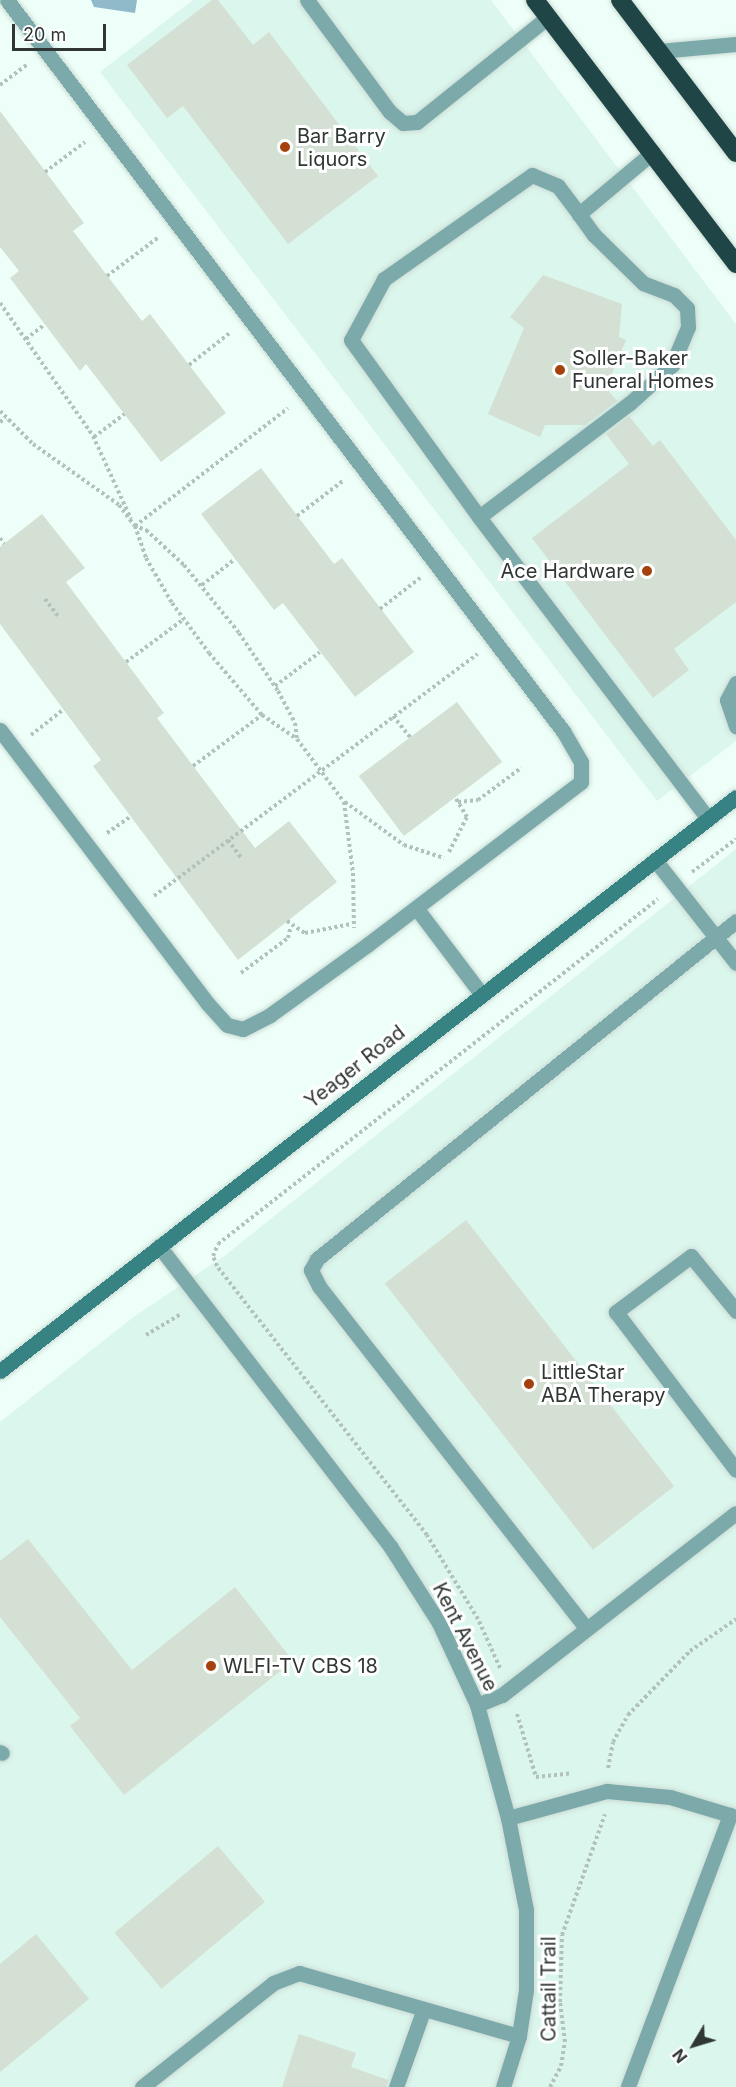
<!DOCTYPE html>
<style>
body{margin:0}
#map{position:relative;width:736px;height:2087px;overflow:hidden;background:#edfff8;font-family:Inter,sans-serif}
div>[style]{position:absolute}
.built>*{inset:0;background:#dbf6ec}
.water>*{inset:0;background:#90bac9}
.building>*{inset:0;background:#d4e0d3;transform-origin:0 0}
.path>*{height:4px;margin-top:-2px;transform-origin:0;background:repeating-linear-gradient(90deg,#b2c1bb 0 3px,transparent 0 6px)}
.roads{filter:drop-shadow(0 0 2px #cbdbd5) drop-shadow(0 0 2px #cbdbd5)}
.lane>*{height:15px;margin:-7.5px;padding:0 7.5px;transform-origin:7.5px;border-radius:7.5px;background:#7caaaa}
.street>*{height:15px;margin:-7.5px;padding:0 7.5px;transform-origin:7.5px;border-radius:7.5px;background:#7caaaa}
.secondary>*{height:15px;margin:-7.5px;padding:0 7.5px;transform-origin:7.5px;border-radius:7.5px;background:#378384}
.highway>*{height:18px;margin:-9px;padding:0 9px;transform-origin:9px;border-radius:9px;background:#1f4546}
.dots>*{width:16px;height:16px;translate:-50% -50%;box-sizing:border-box;border:3px solid #fff;border-radius:50%}
span{translate:-50% -50%;white-space:nowrap;text-align:center;line-height:1.15;-webkit-text-stroke:6px #fff;paint-order:stroke}
.poi-label{font-size:20px;color:#2f3633}
.left{translate:0 -50%;text-align:left}
.right{translate:-100% -50%;text-align:right}
.street-label{font-size:20px;color:#2f3633}
.north{position:absolute;left:664px;top:2015px;width:60px;height:60px;-webkit-text-stroke:4px #fff;paint-order:stroke;rotate:232deg;font-size:16px;font-weight:700;line-height:24px;text-align:center;color:#2f3633}
.north::after{content:'';display:block;margin:auto;width:21px;height:27px;background:#2f3633;clip-path:polygon(50% 0,100% 100%,50% 72%,0 100%)}
.scale{position:absolute;left:12px;top:24px;width:94px;height:27px;box-sizing:border-box;border:3px solid #2f3633;border-top:0;padding-left:8px;font-size:18px;line-height:21px;white-space:nowrap;color:#2f3633;-webkit-text-stroke:4px #fff;paint-order:stroke}
</style>
<div id="map">
<div class="built">
<i style="clip-path:polygon(193px 0,491px 0,736px 324px,736px 741px,657px 801px,100px 72px)"></i>
<i style="clip-path:polygon(736px 849px,736px 2087px,0 2087px,0 1422px,135px 1316px,223px 1257px)"></i>
</div>
<div class="water">
<i style="clip-path:polygon(91px 0,137px 0,135px 13px,94px 7px)"></i>
</div>
<div class="building">
<i style="clip-path:polygon(212px 0,218px 0,253px 45px,269px 32px,378px 176px,288px 244px,183px 106px,167px 118px,127px 65px)"></i>
<i style="clip-path:polygon(0 111px,84px 223px,73px 231px,142px 321px,150px 314px,226px 413px,161px 462px,86px 364px,80px 371px,10px 278px,19px 271px,0 247px)"></i>
<i style="clip-path:polygon(543px 275px,622px 304px,619px 337px,626px 340px,606px 388px,617px 401px,585px 425px,545px 425px,540px 437px,488px 414px,524px 328px,510px 317px)"></i>
<i style="clip-path:polygon(629px 416px,653px 446px,660px 440px,736px 540px,736px 602px,674px 649px,689px 670px,653px 698px,532px 538px,629px 464px,606px 434px)"></i>
<i style="clip-path:polygon(261px 468px,334px 564px,342px 558px,414px 652px,355px 697px,283px 603px,274px 610px,201px 514px)"></i>
<i style="clip-path:polygon(42px 514px,85px 568px,66px 582px,164px 713px,157px 718px,255px 848px,289px 821px,337px 882px,238px 960px,93px 766px,101px 760px,0 624px,0 547px)"></i>
<i style="left:457px;top:702px;width:75px;height:123px;rotate:53deg"></i>
<i style="left:466px;top:1220px;width:338px;height:103px;rotate:52deg"></i>
<i style="clip-path:polygon(28px 1539px,132px 1670px,235px 1587px,293px 1661px,124px 1795px,70px 1726px,80px 1718px,0 1617px,0 1561px)"></i>
<i style="left:218px;top:1846px;width:73px;height:135px;rotate:50deg"></i>
<i style="clip-path:polygon(36px 1934px,89px 1999px,0 2072px,0 1964px)"></i>
<i style="clip-path:polygon(299px 2034px,356px 2053px,351px 2067px,388px 2080px,386px 2087px,282px 2087px)"></i>
</div>
<div class="path">
<i style="left:0;top:85px;width:35px;rotate:-37deg"></i>
<i style="left:45px;top:172px;width:50px;rotate:-36.9deg"></i>
<i style="left:107px;top:276px;width:65px;rotate:-36.9deg"></i>
<i style="left:0;top:303px;width:162px;rotate:55deg"></i>
<i style="left:93px;top:436px;width:91px;rotate:65.4deg"></i>
<i style="left:26px;top:339px;width:24px;rotate:-38deg"></i>
<i style="left:189px;top:365px;width:53px;rotate:-38.2deg"></i>
<i style="left:0;top:411px;width:47px;rotate:45deg"></i>
<i style="left:33px;top:444px;width:105px;rotate:35.3deg"></i>
<i style="left:119px;top:505px;width:26px;rotate:53deg"></i>
<i style="left:135px;top:526px;width:34px;rotate:71deg"></i>
<i style="left:146px;top:558px;width:52px;rotate:60deg"></i>
<i style="left:172px;top:603px;width:62px;rotate:53.5deg"></i>
<i style="left:209px;top:653px;width:82px;rotate:49.5deg"></i>
<i style="left:262px;top:715px;width:42px;rotate:34.4deg"></i>
<i style="left:297px;top:739px;width:79px;rotate:53.3deg"></i>
<i style="left:344px;top:802px;width:72px;rotate:82.8deg"></i>
<i style="left:353px;top:873px;width:55px;rotate:89deg"></i>
<i style="left:0;top:422px;width:7px;rotate:-34deg"></i>
<i style="left:94px;top:437px;width:38px;rotate:-37deg"></i>
<i style="left:297px;top:516px;width:59px;rotate:-37.5deg"></i>
<i style="left:134px;top:526px;width:13px;rotate:18deg"></i>
<i style="left:146px;top:530px;width:52px;rotate:42.6deg"></i>
<i style="left:184px;top:565px;width:87px;rotate:51deg"></i>
<i style="left:239px;top:633px;width:70px;rotate:56.1deg"></i>
<i style="left:278px;top:691px;width:36px;rotate:62deg"></i>
<i style="left:295px;top:723px;width:16px;rotate:83deg"></i>
<i style="left:135px;top:526px;width:193px;rotate:-37.6deg"></i>
<i style="left:0;top:538px;width:7px;rotate:56deg"></i>
<i style="left:202px;top:585px;width:42px;rotate:-38.2deg"></i>
<i style="left:45px;top:599px;width:21px;rotate:53deg"></i>
<i style="left:380px;top:609px;width:51px;rotate:-37.8deg"></i>
<i style="left:126px;top:662px;width:72px;rotate:-36.6deg"></i>
<i style="left:275px;top:686px;width:56px;rotate:-37.1deg"></i>
<i style="left:393px;top:716px;width:28px;rotate:51deg"></i>
<i style="left:31px;top:735px;width:42px;rotate:-38.2deg"></i>
<i style="left:193px;top:766px;width:86px;rotate:-36.5deg"></i>
<i style="left:345px;top:802px;width:73px;rotate:36.1deg"></i>
<i style="left:404px;top:845px;width:42px;rotate:18deg"></i>
<i style="left:458px;top:802px;width:20px;rotate:-6deg"></i>
<i style="left:478px;top:800px;width:54px;rotate:-36.7deg"></i>
<i style="left:107px;top:833px;width:29px;rotate:-35deg"></i>
<i style="left:228px;top:840px;width:22px;rotate:54deg"></i>
<i style="left:449px;top:852px;width:39px;rotate:-63deg"></i>
<i style="left:467px;top:817px;width:23px;rotate:-121deg"></i>
<i style="left:692px;top:872px;width:55px;rotate:-36.9deg"></i>
<i style="left:154px;top:896px;width:404px;rotate:-36.8deg"></i>
<i style="left:287px;top:921px;width:22px;rotate:34deg"></i>
<i style="left:305px;top:933px;width:47px;rotate:-11.1deg"></i>
<i style="left:241px;top:973px;width:59px;rotate:-36.7deg"></i>
<i style="left:288px;top:938px;width:12px;rotate:-76deg"></i>
<i style="left:146px;top:1335px;width:41px;rotate:-31deg"></i>
<i style="left:500px;top:1668px;width:54px;rotate:-114.2deg"></i>
<i style="left:478px;top:1619px;width:98px;rotate:-121.3deg"></i>
<i style="left:427px;top:1535px;width:341px;rotate:-128deg"></i>
<i style="left:217px;top:1266px;width:11px;rotate:-112deg"></i>
<i style="left:213px;top:1256px;width:13px;rotate:-67deg"></i>
<i style="left:218px;top:1244px;width:559px;rotate:-38.1deg"></i>
<i style="left:517px;top:1714px;width:66px;rotate:73.2deg"></i>
<i style="left:536px;top:1777px;width:36px;rotate:-6deg"></i>
<i style="left:608px;top:1768px;width:26px;rotate:-79deg"></i>
<i style="left:613px;top:1742px;width:31px;rotate:-61deg"></i>
<i style="left:628px;top:1715px;width:89px;rotate:-45.9deg"></i>
<i style="left:690px;top:1651px;width:56px;rotate:-34.8deg"></i>
<i style="left:550px;top:2087px;width:24px;rotate:-62deg"></i>
<i style="left:561px;top:2066px;width:24px;rotate:-81deg"></i>
<i style="left:565px;top:2042px;width:40px;rotate:-97.1deg"></i>
<i style="left:560px;top:2002px;width:67px;rotate:-88.3deg"></i>
<i style="left:562px;top:1935px;width:128px;rotate:-70.4deg"></i>
</div>
<div class="roads">
<div class="lane">
<i style="left:307px;top:0;width:139px;rotate:53.5deg"></i>
<i style="left:390px;top:112px;width:17px;rotate:40deg"></i>
<i style="left:403px;top:123px;width:14px;rotate:-4deg"></i>
<i style="left:417px;top:122px;width:168px;rotate:-38.7deg"></i>
<i style="left:653px;top:152px;width:97px;rotate:140deg"></i>
<i style="left:579px;top:214px;width:35px;rotate:-127deg"></i>
<i style="left:558px;top:186px;width:28px;rotate:-157deg"></i>
<i style="left:532px;top:175px;width:181px;rotate:144.9deg"></i>
<i style="left:384px;top:279px;width:69px;rotate:118.4deg"></i>
<i style="left:351px;top:340px;width:218px;rotate:54.1deg"></i>
<i style="left:479px;top:517px;width:379px;rotate:52.8deg"></i>
<i style="left:479px;top:517px;width:189px;rotate:-37.1deg"></i>
<i style="left:630px;top:403px;width:57px;rotate:-42.1deg"></i>
<i style="left:672px;top:365px;width:41px;rotate:-67.2deg"></i>
<i style="left:688px;top:327px;width:19px;rotate:-93deg"></i>
<i style="left:687px;top:308px;width:18px;rotate:-135deg"></i>
<i style="left:674px;top:295px;width:33px;rotate:-159deg"></i>
<i style="left:643px;top:283px;width:69px;rotate:-135.6deg"></i>
<i style="left:594px;top:235px;width:26px;rotate:-126deg"></i>
<i style="left:736px;top:683px;width:19px;rotate:118deg"></i>
<i style="left:727px;top:700px;width:28px;rotate:71deg"></i>
<i style="left:0;top:730px;width:344px;rotate:52.8deg"></i>
<i style="left:208px;top:1004px;width:28px;rotate:48deg"></i>
<i style="left:227px;top:1025px;width:16px;rotate:14deg"></i>
<i style="left:243px;top:1029px;width:30px;rotate:-27deg"></i>
<i style="left:270px;top:1015px;width:120px;rotate:-35.8deg"></i>
<i style="left:367px;top:945px;width:269px;rotate:-37.3deg"></i>
<i style="left:581px;top:782px;width:20px;rotate:-90deg"></i>
<i style="left:581px;top:762px;width:36px;rotate:-120deg"></i>
<i style="left:563px;top:731px;width:918px;rotate:-127.26deg"></i>
<i style="left:655px;top:860px;width:131px;rotate:51.8deg"></i>
<i style="left:417px;top:909px;width:108px;rotate:52.9deg"></i>
<i style="left:736px;top:1311px;width:71px;rotate:-129.3deg"></i>
<i style="left:691px;top:1256px;width:94px;rotate:143.3deg"></i>
<i style="left:616px;top:1312px;width:198px;rotate:52.8deg"></i>
<i style="left:586px;top:1628px;width:434px;rotate:-128deg"></i>
<i style="left:319px;top:1286px;width:18px;rotate:-117deg"></i>
<i style="left:311px;top:1270px;width:13px;rotate:-61deg"></i>
<i style="left:317px;top:1259px;width:538px;rotate:-38.89deg"></i>
<i style="left:477px;top:1705px;width:27px;rotate:-22deg"></i>
<i style="left:502px;top:1695px;width:296px;rotate:-37.9deg"></i>
<i style="left:0;top:1752px;width:2px;rotate:27deg"></i>
<i style="left:508px;top:1818px;width:103px;rotate:-15.3deg"></i>
<i style="left:607px;top:1791px;width:63px;rotate:5.4deg"></i>
<i style="left:670px;top:1797px;width:63px;rotate:16.7deg"></i>
<i style="left:730px;top:1815px;width:290px;rotate:110.6deg"></i>
<i style="left:142px;top:2087px;width:167px;rotate:-38.4deg"></i>
<i style="left:273px;top:1983px;width:28px;rotate:-21deg"></i>
<i style="left:299px;top:1973px;width:229px;rotate:16deg"></i>
<i style="left:396px;top:2087px;width:81px;rotate:-70.4deg"></i>
</div>
<div class="street">
<i style="left:659px;top:51px;width:77px;rotate:-5.2deg"></i>
<i style="left:159px;top:1246px;width:379px;rotate:52.4deg"></i>
<i style="left:390px;top:1546px;width:91px;rotate:57.5deg"></i>
<i style="left:439px;top:1623px;width:90px;rotate:65.1deg"></i>
<i style="left:477px;top:1705px;width:117px;rotate:74.7deg"></i>
<i style="left:508px;top:1818px;width:94px;rotate:78.9deg"></i>
<i style="left:526px;top:1910px;width:80px;rotate:90deg"></i>
<i style="left:526px;top:1990px;width:47px;rotate:98.7deg"></i>
<i style="left:519px;top:2036px;width:53px;rotate:107.4deg"></i>
</div>
<div class="secondary">
<i style="left:0;top:1371px;width:933px;rotate:-37.95deg"></i>
</div>
<div class="highway">
<i style="left:535px;top:0;width:332px;rotate:52.7deg"></i>
<i style="left:620px;top:0;width:192px;rotate:52.8deg"></i>
</div>
</div>
<div class="dots">
<i style="left:285px;top:147px;background:#a5410c"></i>
<i style="left:560px;top:370px;background:#a5410c"></i>
<i style="left:647px;top:571px;background:#a5410c"></i>
<i style="left:529px;top:1384px;background:#a5410c"></i>
<i style="left:211px;top:1666px;background:#a5410c"></i>
</div>
<div class="poi-label">
<span class="left" style="left:297px;top:148px">Bar Barry<br>Liquors</span>
<span class="left" style="left:572px;top:370px">Soller-Baker<br>Funeral Homes</span>
<span class="right" style="left:635px;top:571px">Ace Hardware</span>
<span class="left" style="left:541px;top:1384px">LittleStar<br>ABA Therapy</span>
<span class="left" style="left:223px;top:1666px">WLFI-TV CBS 18</span>
</div>
<div class="street-label">
<span style="left:355px;top:1067px;rotate:-38deg">Yeager Road</span>
<span style="left:465px;top:1637px;rotate:63deg">Kent Avenue</span>
<span style="left:549px;top:1989px;rotate:-90deg">Cattail Trail</span>
</div>
<div class="north">N</div>
<div class="scale">20 m</div>
</div>
